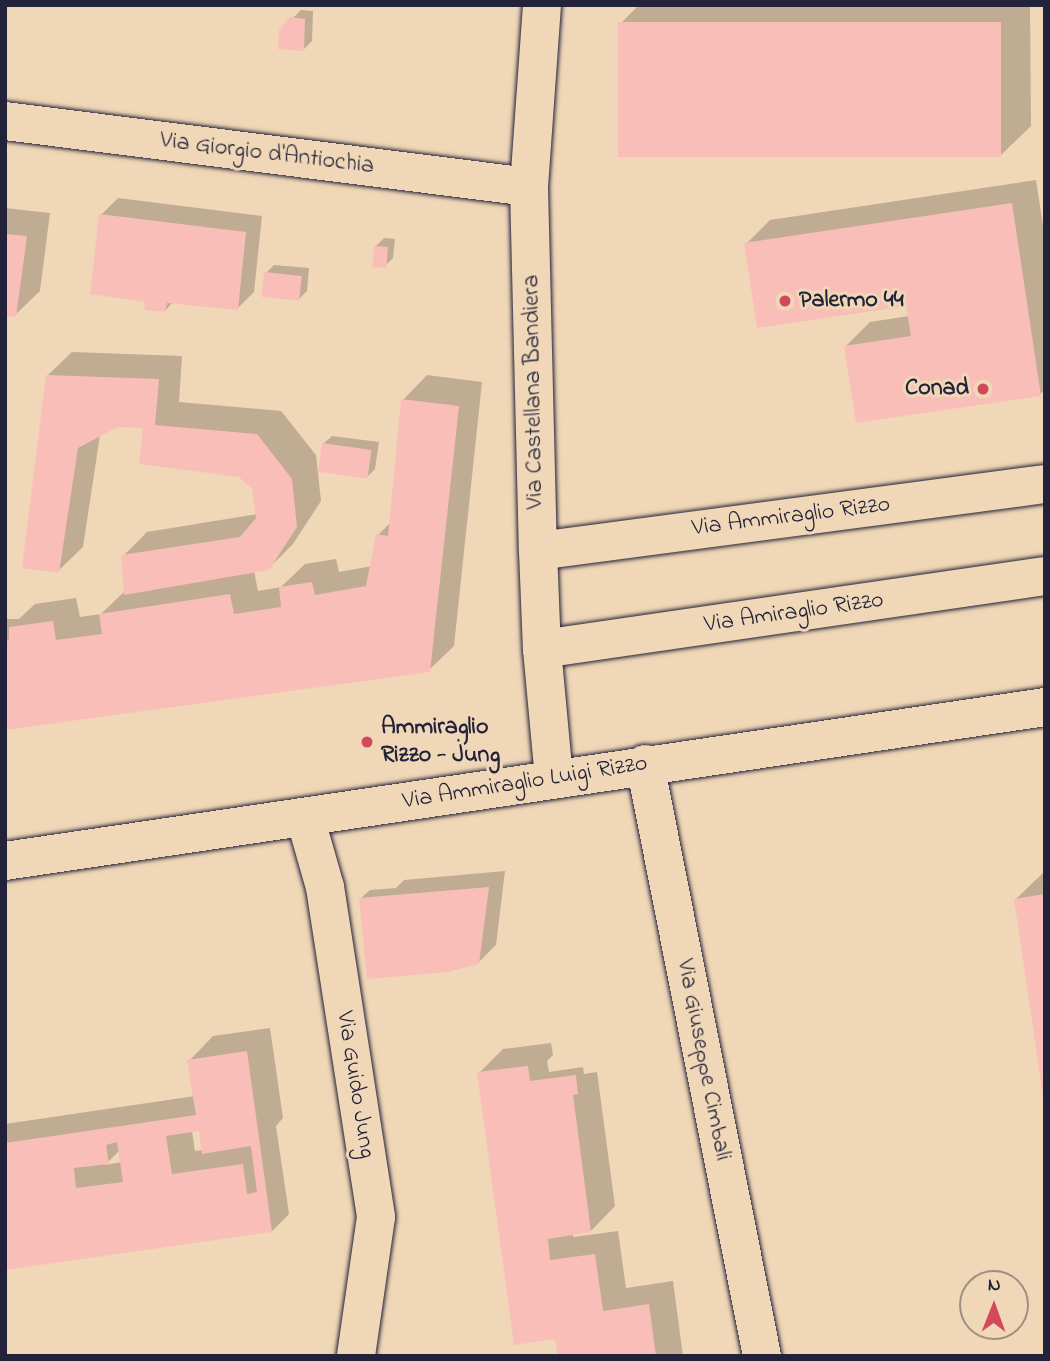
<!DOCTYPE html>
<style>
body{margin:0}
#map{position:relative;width:1050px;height:1361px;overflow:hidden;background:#f0d7b7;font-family:"Indie Flower",sans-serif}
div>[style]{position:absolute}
.shadow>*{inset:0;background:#0003}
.building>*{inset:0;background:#fabeb8;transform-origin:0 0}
.roads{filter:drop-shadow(0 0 2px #22223b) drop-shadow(0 0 2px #22223b)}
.minor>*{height:38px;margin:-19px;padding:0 19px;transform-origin:19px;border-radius:19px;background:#f0d7b7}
.dots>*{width:19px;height:19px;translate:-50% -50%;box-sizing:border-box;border:4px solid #f0d7b7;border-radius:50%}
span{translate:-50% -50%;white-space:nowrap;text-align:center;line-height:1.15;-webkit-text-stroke:6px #f0d7b7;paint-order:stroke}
.street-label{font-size:24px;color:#22223b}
.poi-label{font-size:24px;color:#22223b;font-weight:700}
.left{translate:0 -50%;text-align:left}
.right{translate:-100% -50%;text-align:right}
.frame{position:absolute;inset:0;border:7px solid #22223b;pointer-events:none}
.north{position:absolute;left:959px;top:1270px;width:70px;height:70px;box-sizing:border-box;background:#f0d7b7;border:2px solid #9e8f85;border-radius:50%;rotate:1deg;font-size:19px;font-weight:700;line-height:28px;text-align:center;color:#22223b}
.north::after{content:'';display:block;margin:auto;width:24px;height:32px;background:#d1495b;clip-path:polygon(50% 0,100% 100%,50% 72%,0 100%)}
</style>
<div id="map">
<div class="shadow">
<i style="clip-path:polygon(639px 5px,1030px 5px,1031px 126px,1001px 155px,619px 25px)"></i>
<i style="clip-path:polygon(301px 10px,313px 11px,312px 41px,304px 49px,281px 30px)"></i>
<i style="clip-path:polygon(1036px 180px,1045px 239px,1045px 390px,1040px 394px,846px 346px,870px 322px,909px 316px,908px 304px,746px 244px,770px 220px)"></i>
<i style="clip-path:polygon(118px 198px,262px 216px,254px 292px,237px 309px,173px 302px,165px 311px,147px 300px,101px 215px)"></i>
<i style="clip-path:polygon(5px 208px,50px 213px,40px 291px,15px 315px,5px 314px)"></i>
<i style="clip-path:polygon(384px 238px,395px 239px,393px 258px,385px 266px,376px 246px)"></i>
<i style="clip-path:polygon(274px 265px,309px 268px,307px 291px,299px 299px,266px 273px)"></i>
<i style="clip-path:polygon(72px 352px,182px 356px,179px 402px,281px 411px,316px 455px,321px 501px,293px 544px,268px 569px,254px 571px,258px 591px,281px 587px,305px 564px,336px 559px,339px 572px,372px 566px,378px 535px,391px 522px,403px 400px,427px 375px,482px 382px,454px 646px,429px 670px,5px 728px,5px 619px,19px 619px,35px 604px,76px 598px,80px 617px,101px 614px,126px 590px,123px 556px,147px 532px,257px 514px,253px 489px,240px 475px,145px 427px,118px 425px,100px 435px,83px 547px,58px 571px,47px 376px)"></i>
<i style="clip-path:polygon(332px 436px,379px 442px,375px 469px,367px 477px,323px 444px)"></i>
<i style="clip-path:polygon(505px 871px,496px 945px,479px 962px,361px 898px,370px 890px,396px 888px,404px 880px)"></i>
<i style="clip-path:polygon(1045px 871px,1045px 1094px,1016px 899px)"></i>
<i style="clip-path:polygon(evenodd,270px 1028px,283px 1118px,276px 1126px,289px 1214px,272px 1231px,5px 1268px,5px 1124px,195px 1096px,189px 1061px,213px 1036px,270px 1028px,201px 1129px,203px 1150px,195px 1151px,192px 1131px,201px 1129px,270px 1028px,120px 1150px,122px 1162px,105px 1165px,120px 1150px)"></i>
<i style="clip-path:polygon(551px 1043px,553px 1055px,547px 1061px,549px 1072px,583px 1067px,584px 1074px,597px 1072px,615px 1206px,591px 1231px,573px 1233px,573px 1237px,618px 1231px,626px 1288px,673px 1281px,683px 1356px,559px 1356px,557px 1337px,479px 1073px,503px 1049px)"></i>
</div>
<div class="building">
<i style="clip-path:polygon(290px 17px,305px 19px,304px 51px,278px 49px,279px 30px)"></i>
<i style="left:1001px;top:22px;width:135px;height:383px;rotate:90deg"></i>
<i style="clip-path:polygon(1012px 203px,1041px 396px,856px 423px,844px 346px,911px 336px,906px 306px,757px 328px,744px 243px)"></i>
<i style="clip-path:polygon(99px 214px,246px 232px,238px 310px,167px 303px,165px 312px,144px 310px,145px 302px,90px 294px)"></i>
<i style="clip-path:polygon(5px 234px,27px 236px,16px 317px,5px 316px)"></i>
<i style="left:374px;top:246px;width:14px;height:21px;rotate:4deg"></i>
<i style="left:264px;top:272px;width:38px;height:25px;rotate:6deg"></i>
<i style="clip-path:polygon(46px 375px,159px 379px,155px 425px,257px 434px,292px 479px,297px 527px,269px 570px,124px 595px,121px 555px,240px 537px,256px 518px,252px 489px,239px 477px,139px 464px,143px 428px,118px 427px,78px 448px,59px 573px,22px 568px)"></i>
<i style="clip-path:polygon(401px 399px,459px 406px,430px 672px,5px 730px,5px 641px,9px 640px,9px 627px,53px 621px,56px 640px,102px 634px,99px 614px,230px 594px,234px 614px,281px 607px,279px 587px,312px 582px,315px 595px,366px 586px,376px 534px,388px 536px)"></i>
<i style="left:322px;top:443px;width:50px;height:29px;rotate:8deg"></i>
<i style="clip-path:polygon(489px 887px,479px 964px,448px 972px,367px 979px,359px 898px)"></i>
<i style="clip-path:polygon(1045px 894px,1045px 1095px,1043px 1096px,1014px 899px)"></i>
<i style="clip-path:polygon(evenodd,247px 1051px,272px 1232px,5px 1270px,5px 1143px,196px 1115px,187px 1060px,247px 1051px,199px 1131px,202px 1154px,251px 1146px,257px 1192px,247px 1194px,243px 1164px,172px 1174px,166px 1136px,199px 1131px,247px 1051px,117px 1142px,123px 1182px,76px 1188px,74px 1168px,109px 1164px,106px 1145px,117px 1142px)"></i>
<i style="clip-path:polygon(528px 1066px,530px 1081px,576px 1075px,578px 1094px,573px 1095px,591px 1232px,548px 1239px,550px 1260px,595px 1254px,603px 1311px,649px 1304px,656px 1356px,558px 1356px,555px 1339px,514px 1345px,477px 1072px)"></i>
</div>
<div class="roads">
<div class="minor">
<i style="left:542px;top:5px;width:182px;rotate:94.1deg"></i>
<i style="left:529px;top:187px;width:364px;rotate:88.6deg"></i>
<i style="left:538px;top:551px;width:98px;rotate:87.7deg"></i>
<i style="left:542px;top:649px;width:130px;rotate:84.7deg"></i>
<i style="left:5px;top:121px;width:528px;rotate:7.18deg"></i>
<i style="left:538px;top:551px;width:511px;rotate:-7.53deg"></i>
<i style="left:542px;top:649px;width:508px;rotate:-8.26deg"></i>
<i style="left:645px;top:764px;width:603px;rotate:78.82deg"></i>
<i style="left:305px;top:817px;width:73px;rotate:74.1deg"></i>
<i style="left:325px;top:887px;width:334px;rotate:81.2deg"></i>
<i style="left:376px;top:1217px;width:140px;rotate:98.2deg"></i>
<i style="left:5px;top:861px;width:1051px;rotate:-8.42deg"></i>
</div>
</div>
<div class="dots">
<i style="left:785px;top:301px;background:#d1495b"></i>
<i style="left:983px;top:389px;background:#d1495b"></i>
<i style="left:367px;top:742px;background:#d1495b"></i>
</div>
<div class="street-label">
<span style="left:267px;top:154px;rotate:7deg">Via Giorgio d'Antiochia</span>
<span style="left:534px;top:392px;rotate:-91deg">Via Castellana Bandiera</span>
<span style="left:791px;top:517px;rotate:-7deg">Via Ammiraglio Rizzo</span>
<span style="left:794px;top:613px;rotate:-8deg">Via Amiraglio Rizzo</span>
<span style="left:525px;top:783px;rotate:-9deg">Via Ammiraglio Luigi Rizzo</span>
<span style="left:703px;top:1060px;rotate:79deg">Via Giuseppe Cimbali</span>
<span style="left:355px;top:1085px;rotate:81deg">Via Guido Jung</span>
</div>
<div class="poi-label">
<span class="left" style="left:799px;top:301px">Palermo 44</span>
<span class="right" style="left:969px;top:389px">Conad</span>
<span class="left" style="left:381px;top:742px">Ammiraglio<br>Rizzo - Jung</span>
</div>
<div class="frame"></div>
<div class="north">N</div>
</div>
